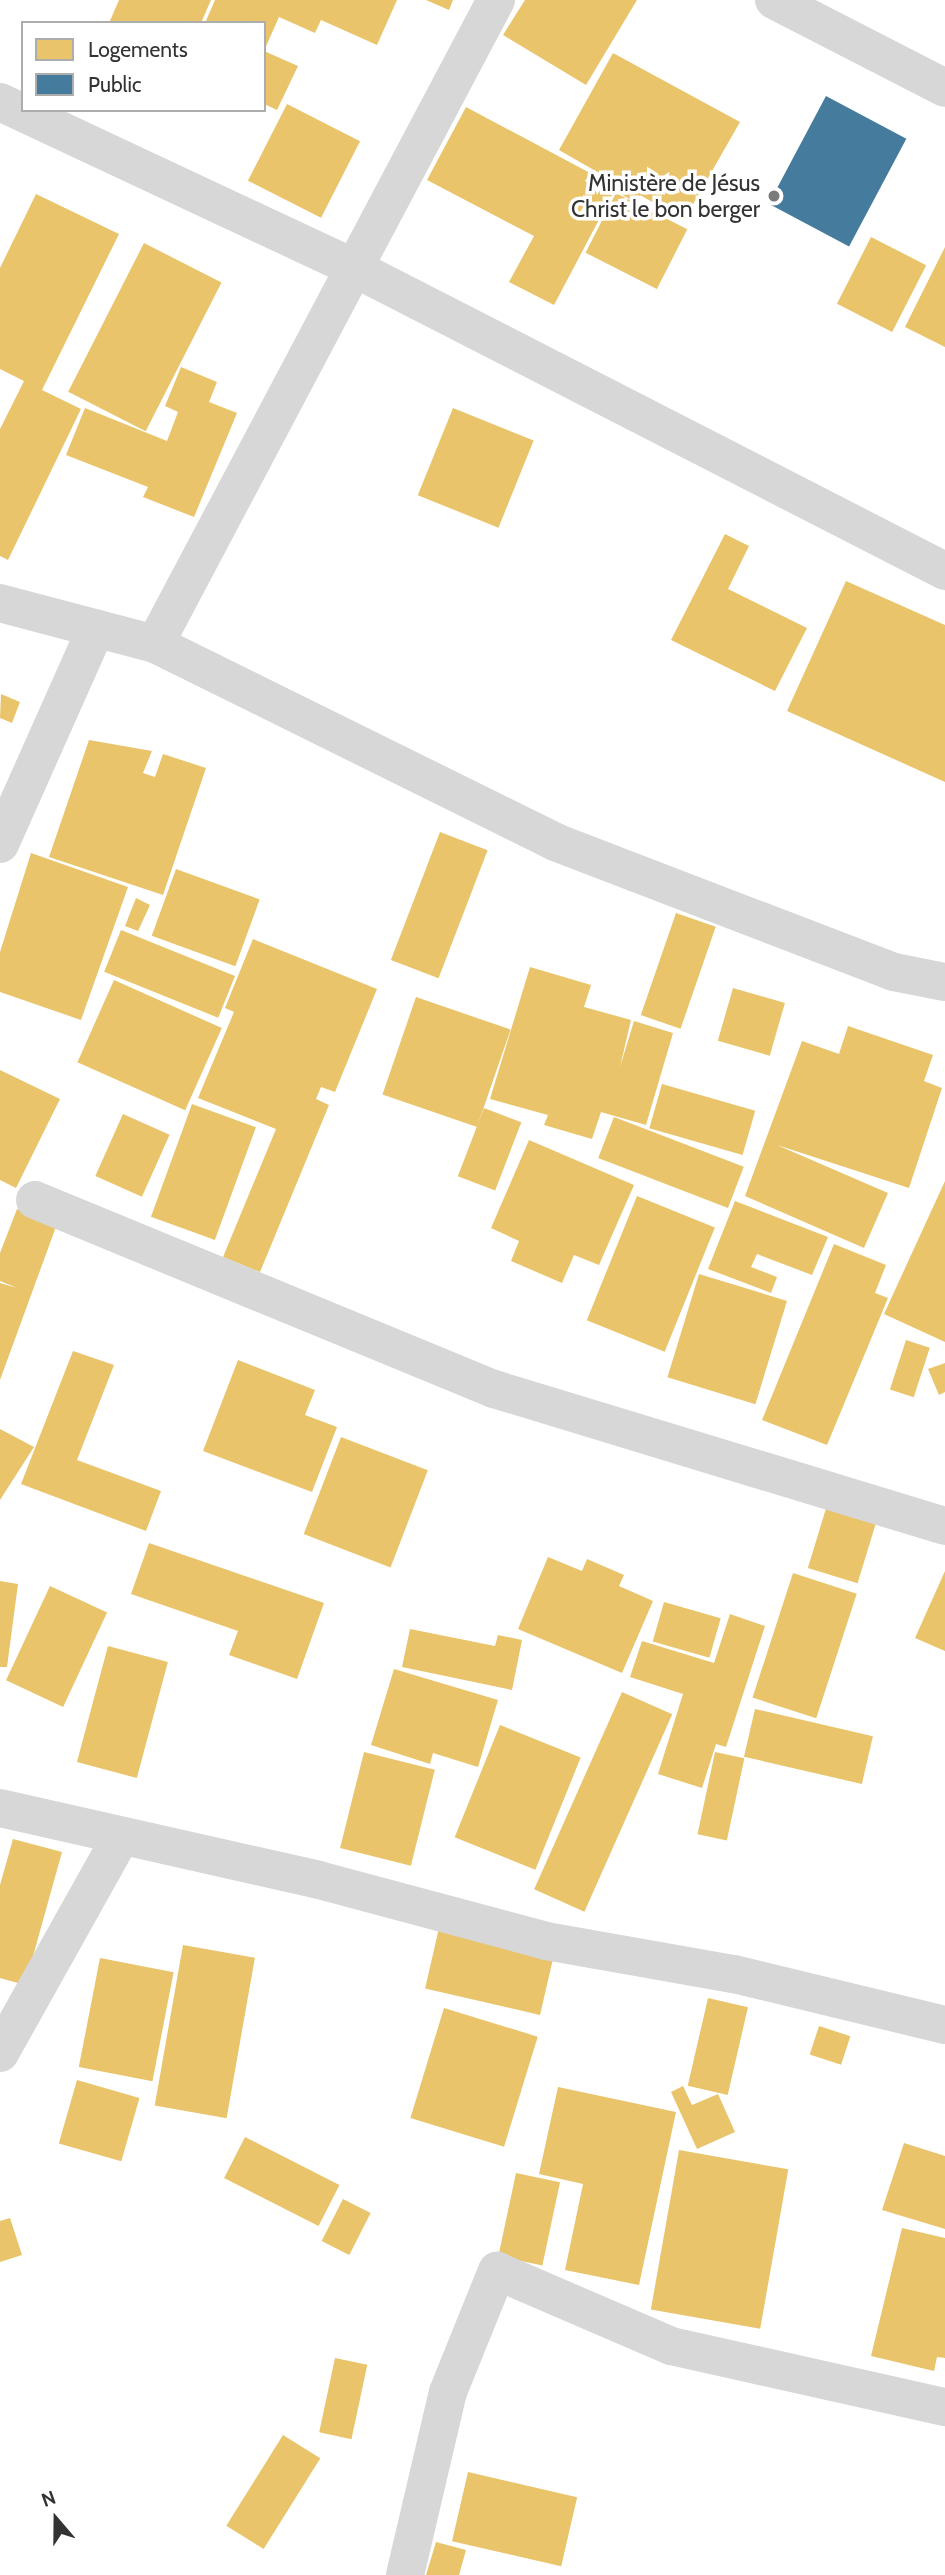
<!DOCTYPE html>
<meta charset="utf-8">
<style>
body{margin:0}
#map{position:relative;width:945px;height:2575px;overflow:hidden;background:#fff;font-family:Cabin,sans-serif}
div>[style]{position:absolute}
.homes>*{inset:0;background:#e9c46a;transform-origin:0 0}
.public>*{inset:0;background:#457b9d;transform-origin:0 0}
.minor>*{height:38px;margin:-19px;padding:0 19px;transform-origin:19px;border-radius:19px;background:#d7d7d7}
.tertiary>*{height:38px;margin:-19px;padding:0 19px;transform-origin:19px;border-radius:19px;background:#d7d7d7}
.dots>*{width:19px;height:19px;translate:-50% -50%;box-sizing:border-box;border:4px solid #fff;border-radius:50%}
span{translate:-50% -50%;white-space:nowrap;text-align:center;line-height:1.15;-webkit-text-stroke:7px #fff;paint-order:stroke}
.poi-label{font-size:23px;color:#333}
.right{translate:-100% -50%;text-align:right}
.legend{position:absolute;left:21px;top:21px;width:245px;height:91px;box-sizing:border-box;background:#fff;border:2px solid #adadad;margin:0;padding:9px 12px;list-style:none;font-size:21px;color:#333}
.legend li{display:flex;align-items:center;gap:14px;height:35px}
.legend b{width:35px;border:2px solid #adadad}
.north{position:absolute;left:21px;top:2484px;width:70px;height:70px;-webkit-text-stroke:5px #fff;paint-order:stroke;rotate:340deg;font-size:19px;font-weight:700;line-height:28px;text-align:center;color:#333}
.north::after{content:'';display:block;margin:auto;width:24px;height:32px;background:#333;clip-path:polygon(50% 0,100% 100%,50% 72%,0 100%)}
</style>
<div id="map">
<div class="homes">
<i style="clip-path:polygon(119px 0,211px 0,201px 23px,109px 23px)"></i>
<i style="clip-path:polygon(215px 0,397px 0,377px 45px,321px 20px,315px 33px,279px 17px,264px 51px,298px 66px,277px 110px,264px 104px,264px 23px,205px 23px)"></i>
<i style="clip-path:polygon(426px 0,453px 0,449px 10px)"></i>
<i style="clip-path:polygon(525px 0,637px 0,586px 85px,503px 35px)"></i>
<i style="clip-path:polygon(613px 53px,740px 122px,684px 220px,640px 195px,635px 202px,610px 188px,613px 181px,559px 150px)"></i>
<i style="left:287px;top:104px;width:82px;height:86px;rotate:27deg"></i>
<i style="clip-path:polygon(466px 107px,590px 173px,585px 181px,612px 195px,554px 305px,509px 282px,534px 236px,427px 180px)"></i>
<i style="left:616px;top:193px;width:80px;height:67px;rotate:27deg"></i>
<i style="clip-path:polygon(36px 194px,119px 234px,42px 390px,81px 409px,8px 560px,0 556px,0 429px,24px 381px,0 369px,0 268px)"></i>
<i style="left:871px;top:237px;width:62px;height:75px;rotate:27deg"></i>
<i style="left:144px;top:243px;width:87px;height:167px;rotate:27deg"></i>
<i style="clip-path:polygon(945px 247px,945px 347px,905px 327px)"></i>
<i style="clip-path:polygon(181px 367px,217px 382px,209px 402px,237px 413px,194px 517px,143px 497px,148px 487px,66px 455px,85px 408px,167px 441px,178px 412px,165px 406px)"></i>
<i style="left:453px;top:408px;width:87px;height:94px;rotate:22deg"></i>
<i style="clip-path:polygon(725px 534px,749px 546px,728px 589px,807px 628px,775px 691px,671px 640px)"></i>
<i style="clip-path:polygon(846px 581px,945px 625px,945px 782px,787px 711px)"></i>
<i style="clip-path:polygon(1px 694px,20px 702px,12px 723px,0 718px)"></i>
<i style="clip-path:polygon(89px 740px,152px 751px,143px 773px,155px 777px,163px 754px,206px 768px,163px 895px,49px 857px)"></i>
<i style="left:440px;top:832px;width:51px;height:137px;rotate:21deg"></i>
<i style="clip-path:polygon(31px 853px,128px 887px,81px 1020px,0 992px,0 952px)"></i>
<i style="left:176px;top:869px;width:89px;height:71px;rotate:20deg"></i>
<i style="clip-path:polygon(136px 898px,150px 905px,138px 931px,125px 926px)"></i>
<i style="left:676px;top:913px;width:42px;height:108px;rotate:19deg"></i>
<i style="left:121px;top:930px;width:123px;height:45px;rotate:22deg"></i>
<i style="clip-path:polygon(253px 939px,377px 989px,335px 1092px,321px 1087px,316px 1099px,329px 1105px,260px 1272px,223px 1257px,276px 1129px,198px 1098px,234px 1012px,225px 1008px)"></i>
<i style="clip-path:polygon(530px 967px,591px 985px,584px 1007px,631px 1020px,620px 1067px,634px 1021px,673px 1033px,646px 1125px,601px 1112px,592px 1139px,544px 1125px,548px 1115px,490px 1099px)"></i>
<i style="left:114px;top:980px;width:118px;height:90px;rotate:24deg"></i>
<i style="left:733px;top:988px;width:54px;height:55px;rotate:16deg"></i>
<i style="left:416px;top:997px;width:100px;height:103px;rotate:19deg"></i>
<i style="clip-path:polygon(848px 1026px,933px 1055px,924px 1081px,942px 1088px,909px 1188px,777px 1145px,888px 1193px,864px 1248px,745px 1196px,802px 1041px,839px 1054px)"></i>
<i style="clip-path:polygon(0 1070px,60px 1099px,16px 1188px,0 1180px)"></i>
<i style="left:662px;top:1084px;width:97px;height:46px;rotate:16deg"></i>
<i style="left:192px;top:1104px;width:68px;height:120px;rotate:20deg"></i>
<i style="left:484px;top:1108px;width:40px;height:73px;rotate:21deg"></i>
<i style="left:123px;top:1114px;width:51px;height:68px;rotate:24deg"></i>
<i style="left:614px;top:1117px;width:139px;height:44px;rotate:21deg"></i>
<i style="clip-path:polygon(529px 1140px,634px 1185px,599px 1265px,574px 1255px,562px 1283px,511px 1261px,519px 1241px,491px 1228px)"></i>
<i style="clip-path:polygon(945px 1181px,945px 1342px,884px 1314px)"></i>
<i style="left:637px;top:1196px;width:84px;height:134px;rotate:22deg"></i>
<i style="clip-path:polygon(735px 1201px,828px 1237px,812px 1275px,757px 1254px,751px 1267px,777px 1277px,771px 1293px,708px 1269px)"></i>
<i style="clip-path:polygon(17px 1209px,57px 1224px,0 1380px,0 1283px,17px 1288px,0 1281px,0 1253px)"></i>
<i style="clip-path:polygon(834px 1244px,886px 1265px,875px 1293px,888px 1298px,827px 1445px,762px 1420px)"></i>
<i style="left:699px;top:1274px;width:92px;height:108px;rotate:17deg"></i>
<i style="left:906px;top:1340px;width:25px;height:52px;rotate:18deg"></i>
<i style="clip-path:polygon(73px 1351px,114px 1365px,77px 1460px,161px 1491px,146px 1531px,21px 1484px)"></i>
<i style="clip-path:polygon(238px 1360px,315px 1390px,305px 1415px,337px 1427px,312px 1492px,203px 1451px)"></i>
<i style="clip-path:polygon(945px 1363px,945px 1392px,939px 1395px,928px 1369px)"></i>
<i style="clip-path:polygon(0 1429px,34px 1447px,0 1500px)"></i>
<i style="left:341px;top:1437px;width:93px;height:104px;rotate:21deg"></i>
<i style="left:828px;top:1502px;width:52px;height:69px;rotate:17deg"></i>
<i style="clip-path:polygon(149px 1543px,324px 1603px,297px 1679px,229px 1655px,238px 1631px,131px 1594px)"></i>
<i style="clip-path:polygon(548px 1557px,582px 1571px,587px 1559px,624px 1575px,619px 1586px,653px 1601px,622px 1673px,518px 1629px)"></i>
<i style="clip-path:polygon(945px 1571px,945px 1651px,915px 1638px)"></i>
<i style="left:793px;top:1573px;width:67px;height:131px;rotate:18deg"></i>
<i style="clip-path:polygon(0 1581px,18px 1584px,7px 1667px,0 1667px)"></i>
<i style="left:50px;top:1586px;width:63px;height:104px;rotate:25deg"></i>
<i style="left:664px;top:1602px;width:59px;height:41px;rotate:16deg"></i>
<i style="clip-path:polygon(730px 1614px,765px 1626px,726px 1747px,716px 1744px,702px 1788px,658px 1774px,683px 1694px,630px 1677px,642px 1641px,714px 1663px)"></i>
<i style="clip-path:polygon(410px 1629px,495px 1646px,498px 1635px,522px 1640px,512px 1690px,402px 1667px)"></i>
<i style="left:108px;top:1646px;width:62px;height:120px;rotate:15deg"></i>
<i style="clip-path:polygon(394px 1669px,498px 1700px,478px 1767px,433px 1753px,430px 1764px,371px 1745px)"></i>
<i style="left:622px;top:1692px;width:55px;height:216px;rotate:24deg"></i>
<i style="left:755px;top:1709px;width:121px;height:49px;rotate:13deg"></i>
<i style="left:500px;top:1725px;width:87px;height:121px;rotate:22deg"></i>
<i style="left:364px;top:1752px;width:73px;height:99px;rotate:14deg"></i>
<i style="left:715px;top:1752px;width:30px;height:84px;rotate:12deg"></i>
<i style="clip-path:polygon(13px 1839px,62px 1852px,25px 1985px,0 1978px,0 1885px)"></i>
<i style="left:439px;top:1928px;width:118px;height:62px;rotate:13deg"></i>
<i style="left:183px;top:1945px;width:73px;height:163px;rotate:10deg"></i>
<i style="left:100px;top:1958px;width:75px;height:111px;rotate:11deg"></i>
<i style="left:708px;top:1998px;width:41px;height:90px;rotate:13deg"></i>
<i style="left:444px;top:2008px;width:98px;height:115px;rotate:17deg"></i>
<i style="left:819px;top:2026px;width:33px;height:30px;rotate:18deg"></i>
<i style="left:77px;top:2080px;width:65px;height:66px;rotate:16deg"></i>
<i style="clip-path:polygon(683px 2086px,692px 2105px,718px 2094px,735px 2132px,697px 2149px,671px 2092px)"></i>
<i style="clip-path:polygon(558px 2087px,676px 2112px,639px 2285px,565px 2270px,583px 2184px,539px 2174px)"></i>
<i style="left:245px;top:2137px;width:106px;height:46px;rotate:27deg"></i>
<i style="clip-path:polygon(904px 2143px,945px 2156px,945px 2229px,882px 2210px)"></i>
<i style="left:679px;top:2150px;width:111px;height:162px;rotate:10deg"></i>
<i style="left:516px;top:2173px;width:45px;height:85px;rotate:12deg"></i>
<i style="left:343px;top:2199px;width:31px;height:47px;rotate:27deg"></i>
<i style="clip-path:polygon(10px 2218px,22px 2255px,0 2262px,0 2221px)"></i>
<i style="clip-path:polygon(902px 2228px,945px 2238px,945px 2358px,937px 2357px,934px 2371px,871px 2356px)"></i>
<i style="left:335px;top:2358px;width:33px;height:76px;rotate:12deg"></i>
<i style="left:283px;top:2435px;width:44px;height:107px;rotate:32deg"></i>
<i style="left:468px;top:2472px;width:112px;height:71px;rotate:13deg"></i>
<i style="clip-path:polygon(436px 2542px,466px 2550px,459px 2575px,426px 2575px)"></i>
</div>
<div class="public">
<i style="left:826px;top:96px;width:91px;height:122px;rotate:28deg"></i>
</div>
<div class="minor">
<i style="left:774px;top:0;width:192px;rotate:27.2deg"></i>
<i style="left:0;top:603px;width:160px;rotate:14.8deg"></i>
<i style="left:155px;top:644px;width:446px;rotate:26.3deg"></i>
<i style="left:555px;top:842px;width:363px;rotate:21deg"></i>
<i style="left:894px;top:972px;width:52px;rotate:11.1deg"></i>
<i style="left:155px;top:644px;width:729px;rotate:-62.1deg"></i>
<i style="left:0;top:844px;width:236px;rotate:-66deg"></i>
<i style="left:35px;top:1200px;width:496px;rotate:22.4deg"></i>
<i style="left:494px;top:1389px;width:471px;rotate:16.9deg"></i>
<i style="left:0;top:1808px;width:327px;rotate:12.7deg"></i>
<i style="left:319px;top:1880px;width:235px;rotate:15deg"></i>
<i style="left:546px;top:1941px;width:191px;rotate:10deg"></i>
<i style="left:734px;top:1974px;width:217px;rotate:13.6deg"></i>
<i style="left:0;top:2053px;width:246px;rotate:-60.8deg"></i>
<i style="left:405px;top:2575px;width:188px;rotate:-76.8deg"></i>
<i style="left:448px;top:2392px;width:131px;rotate:-68deg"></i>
<i style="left:497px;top:2271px;width:189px;rotate:23.3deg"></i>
<i style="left:671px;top:2346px;width:281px;rotate:12.6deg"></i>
</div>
<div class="tertiary">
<i style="left:0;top:102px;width:395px;rotate:25.1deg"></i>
<i style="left:358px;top:270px;width:660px;rotate:27.15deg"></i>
</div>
<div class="dots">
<i style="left:774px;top:196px;background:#7a7a7a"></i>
</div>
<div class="poi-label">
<span class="right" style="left:760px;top:196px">Ministère de Jésus<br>Christ le bon berger</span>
</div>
<ul class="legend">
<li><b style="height:19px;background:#e9c46a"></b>Logements</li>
<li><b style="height:19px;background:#457b9d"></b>Public</li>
</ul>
<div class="north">N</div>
</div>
